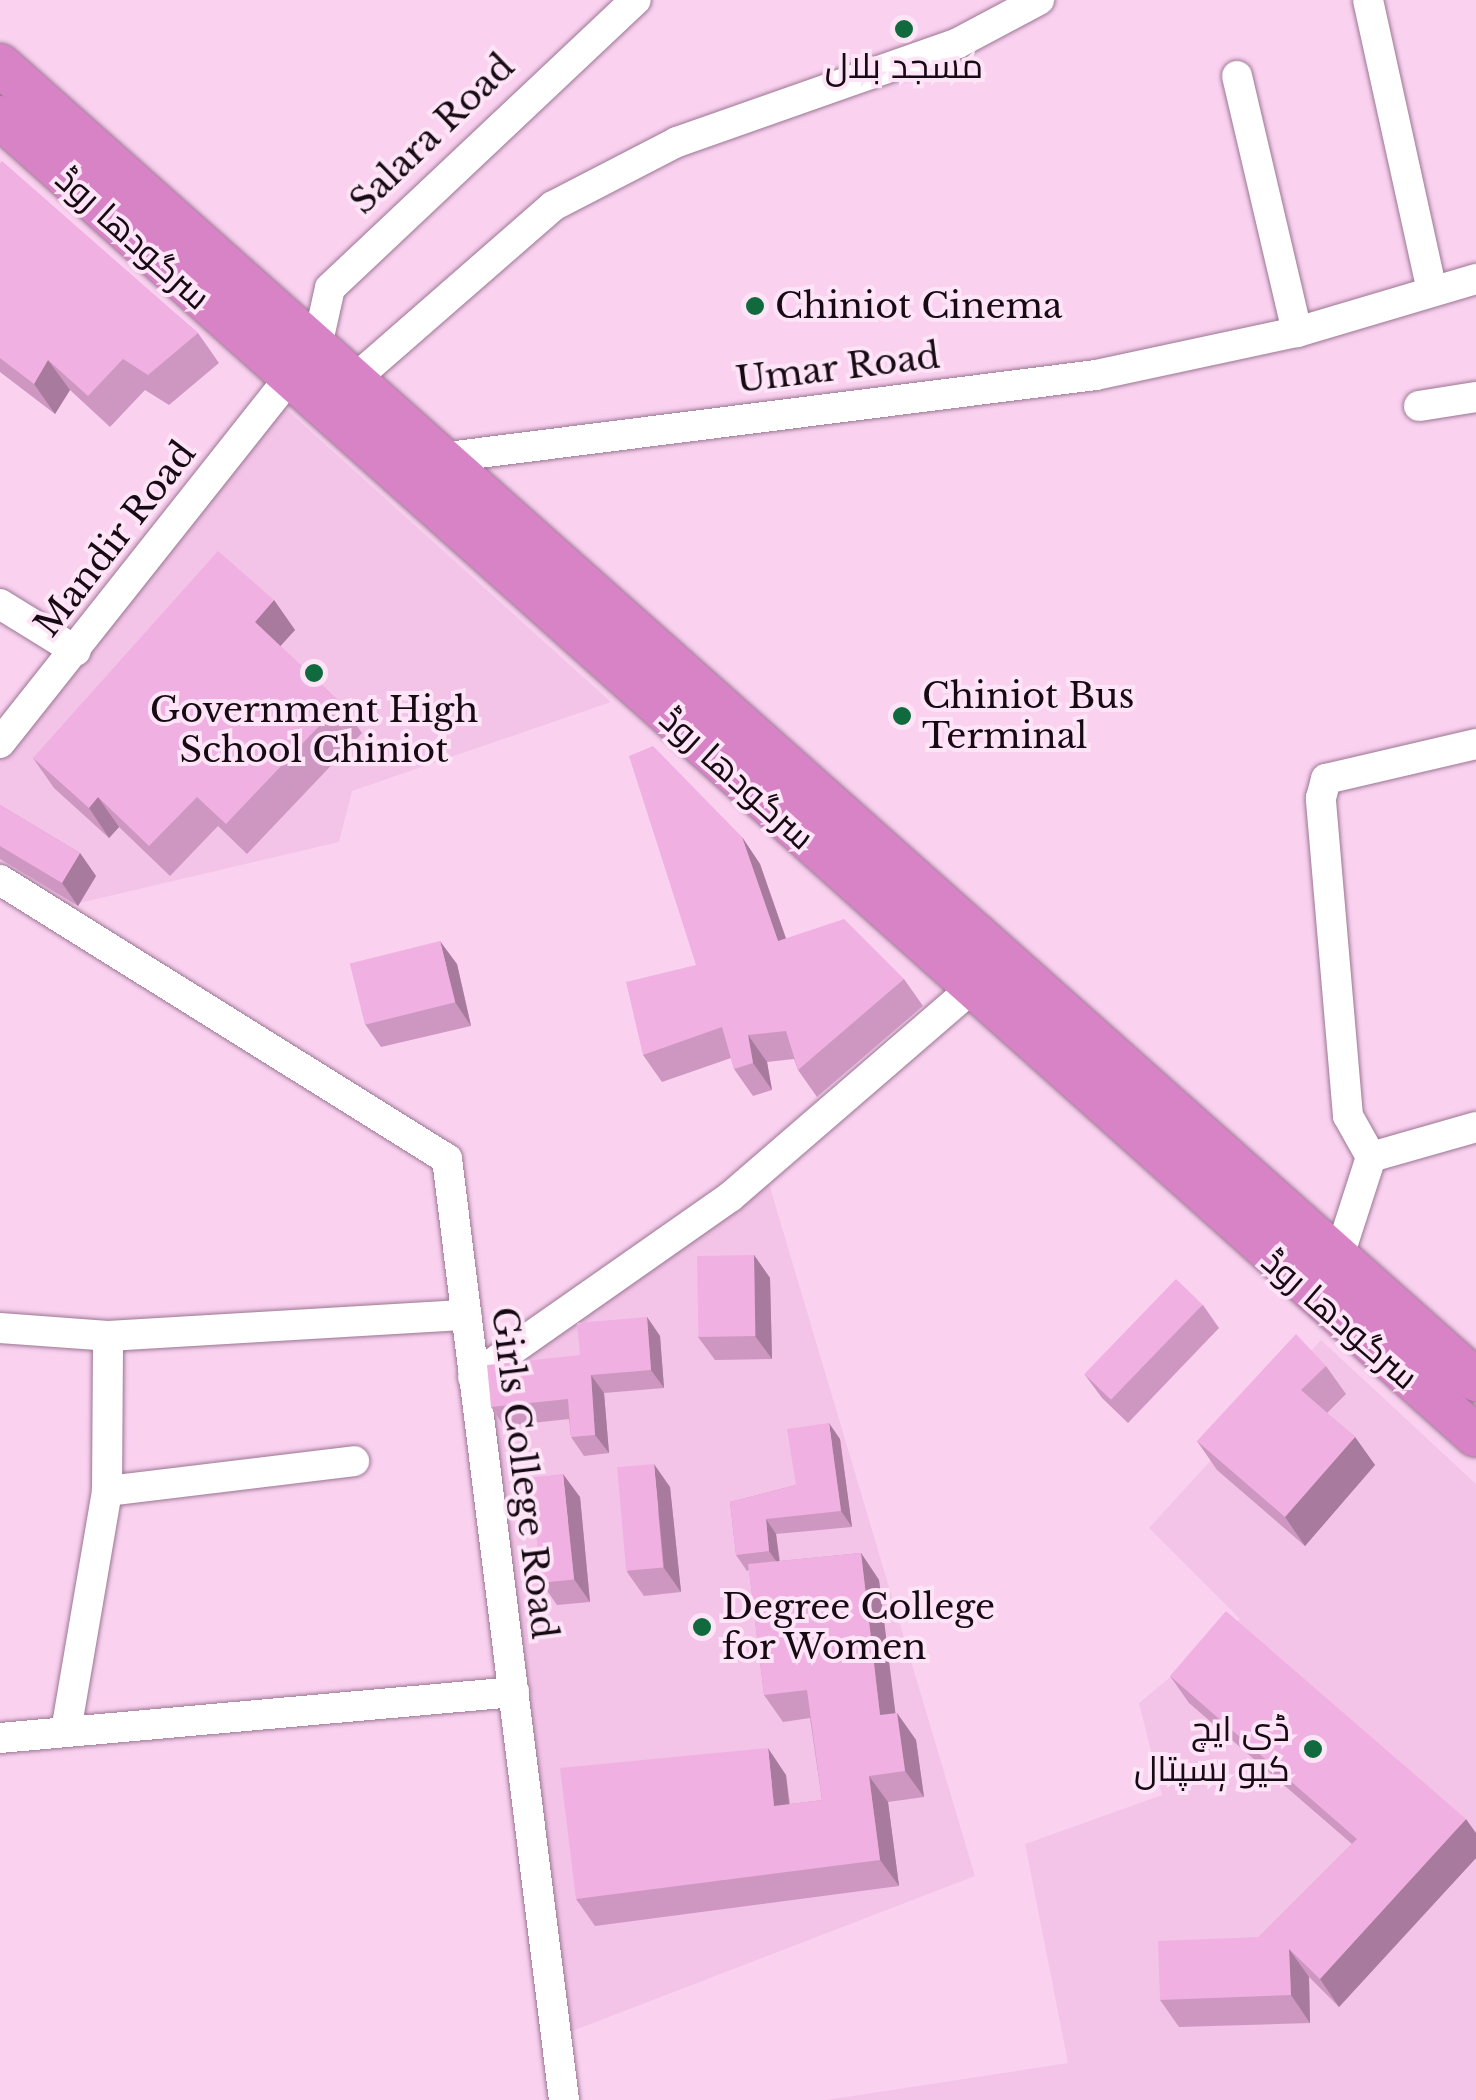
<!DOCTYPE html>
<meta charset="utf-8">
<style>
body{margin:0}
#map{position:relative;width:1476px;height:2100px;overflow:hidden;background:#fad2f0;font-family:"Libre Baskerville",Cairo,serif}
div>[style]{position:absolute}
.built>*{inset:0;background:#f3c4e8}
.roads{filter:drop-shadow(0 0 2px #9b7692) drop-shadow(0 0 2px #9b7692)}
.minor>*{height:30px;margin:-15px;padding:0 15px;transform-origin:15px;border-radius:15px;background:#fff}
.highway>*{height:42px;margin:-21px;padding:0 21px;transform-origin:21px;border-radius:21px;background:#d983c7}
.wall>*{inset:0;background:#ce97c2}
.shaded-wall>*{inset:0;background:#a87b9e}
.building>*{inset:0;background:#f0b0e2;transform-origin:0 0}
.dots>*{width:28px;height:28px;translate:-50% -50%;box-sizing:border-box;border:5px solid #fde5f7;border-radius:50%}
span{translate:-50% -50%;white-space:nowrap;text-align:center;line-height:1.15;-webkit-text-stroke:8px #fde5f7;paint-order:stroke}
.poi-label{font-size:35px;color:#170a14}
.left{translate:0 -50%;text-align:left}
.right{translate:-100% -50%;text-align:right}
.street-label{font-size:35px;color:#170a14}
</style>
<div id="map">
<div class="built">
<i style="clip-path:polygon(266px 391px,611px 702px,352px 791px,339px 842px,54px 909px,0 880px,0 736px)"></i>
<i style="clip-path:polygon(764px 1167px,975px 1876px,557px 2037px,473px 1377px)"></i>
<i style="clip-path:polygon(1321px 1340px,1476px 1484px,1476px 2100px,826px 2100px,1068px 2063px,1025px 1844px,1162px 1795px,1139px 1703px,1240px 1619px,1149px 1528px)"></i>
</div>
<div class="roads">
<div class="minor">
<i style="left:1368px;top:0;width:298px;rotate:77.6deg"></i>
<i style="left:1237px;top:76px;width:263px;rotate:76.8deg"></i>
<i style="left:317px;top:346px;width:59px;rotate:-77.4deg"></i>
<i style="left:330px;top:288px;width:420px;rotate:-43.3deg"></i>
<i style="left:357px;top:377px;width:260px;rotate:-41.1deg"></i>
<i style="left:553px;top:206px;width:140px;rotate:-27.3deg"></i>
<i style="left:677px;top:142px;width:298px;rotate:-19.4deg"></i>
<i style="left:958px;top:43px;width:92px;rotate:-28deg"></i>
<i style="left:1419px;top:406px;width:58px;rotate:-9deg"></i>
<i style="left:440px;top:458px;width:661px;rotate:-7.21deg"></i>
<i style="left:1096px;top:375px;width:206px;rotate:-12.1deg"></i>
<i style="left:1297px;top:332px;width:187px;rotate:-16.5deg"></i>
<i style="left:0;top:604px;width:89px;rotate:31.7deg"></i>
<i style="left:0;top:743px;width:463px;rotate:-51.6deg"></i>
<i style="left:0;top:880px;width:527px;rotate:31.97deg"></i>
<i style="left:447px;top:1159px;width:948px;rotate:82.91deg"></i>
<i style="left:1371px;top:1157px;width:47px;rotate:-119.3deg"></i>
<i style="left:1348px;top:1116px;width:319px;rotate:-94.9deg"></i>
<i style="left:1321px;top:798px;width:20px;rotate:-75deg"></i>
<i style="left:1326px;top:779px;width:154px;rotate:-13.1deg"></i>
<i style="left:1339px;top:1256px;width:104px;rotate:-72.1deg"></i>
<i style="left:1371px;top:1157px;width:109px;rotate:-15.9deg"></i>
<i style="left:0;top:1328px;width:108px;rotate:4.2deg"></i>
<i style="left:108px;top:1336px;width:359px;rotate:-3.4deg"></i>
<i style="left:473px;top:1377px;width:314px;rotate:-35deg"></i>
<i style="left:730px;top:1197px;width:318px;rotate:-40.8deg"></i>
<i style="left:107px;top:1491px;width:249px;rotate:-6.9deg"></i>
<i style="left:66px;top:1731px;width:243px;rotate:-80.3deg"></i>
<i style="left:107px;top:1491px;width:155px;rotate:-89.6deg"></i>
<i style="left:0;top:1738px;width:516px;rotate:-5.11deg"></i>
</div>
<div class="highway">
<i style="left:0;top:65px;width:1977px;rotate:41.7deg"></i>
<i style="left:0;top:117px;width:1979px;rotate:41.78deg"></i>
</div>
</div>
<div class="wall">
<i style="clip-path:polygon(0 163px,198px 333px,219px 363px,169px 405px,145px 390px,110px 427px,70px 390px,55px 414px,0 372px)"></i>
<i style="clip-path:polygon(274px 600px,295px 630px,280px 646px,341px 703px,362px 733px,247px 854px,218px 826px,170px 876px,119px 827px,109px 838px,54px 788px,33px 758px)"></i>
<i style="clip-path:polygon(0 805px,80px 853px,96px 876px,78px 906px,0 859px)"></i>
<i style="clip-path:polygon(742px 837px,760px 864px,786px 938px,904px 979px,923px 1006px,817px 1097px,798px 1070px,794px 1059px,767px 1062px,772px 1090px,753px 1096px,734px 1069px,731px 1058px,662px 1082px,643px 1055px,696px 965px)"></i>
<i style="clip-path:polygon(457px 964px,471px 1026px,381px 1047px,365px 1024px)"></i>
<i style="clip-path:polygon(754px 1255px,770px 1278px,772px 1359px,715px 1360px,698px 1337px)"></i>
<i style="clip-path:polygon(1203px 1305px,1219px 1328px,1128px 1423px,1102px 1398px,1085px 1375px)"></i>
<i style="clip-path:polygon(647px 1317px,660px 1336px,664px 1388px,604px 1393px,609px 1453px,584px 1456px,571px 1437px,569px 1419px,504px 1426px,491px 1407px)"></i>
<i style="clip-path:polygon(1326px 1366px,1346px 1394px,1327px 1413px,1355px 1437px,1375px 1465px,1305px 1546px,1217px 1470px,1197px 1441px)"></i>
<i style="clip-path:polygon(840px 1439px,852px 1527px,776px 1534px,780px 1561px,861px 1553px,879px 1580px,895px 1713px,897px 1713px,916px 1740px,924px 1797px,888px 1802px,899px 1886px,595px 1926px,576px 1899px,786px 1775px,790px 1804px,822px 1800px,810px 1718px,783px 1722px,764px 1695px,749px 1570px,747px 1571px,736px 1555px,730px 1502px,796px 1485px)"></i>
<i style="clip-path:polygon(670px 1487px,681px 1592px,644px 1596px,627px 1572px)"></i>
<i style="clip-path:polygon(580px 1497px,590px 1602px,557px 1605px,541px 1582px)"></i>
<i style="clip-path:polygon(1170px 1676px,1476px 1833px,1476px 1858px,1339px 2007px,1309px 1977px,1310px 2023px,1179px 2027px,1160px 2000px,1259px 1937px,1352px 1844px,1189px 1703px)"></i>
</div>
<div class="shaded-wall">
<i style="clip-path:polygon(48px 360px,70px 390px,55px 414px,34px 384px)"></i>
<i style="clip-path:polygon(274px 600px,295px 630px,275px 652px,255px 622px)"></i>
<i style="clip-path:polygon(98px 797px,119px 827px,109px 838px,89px 808px)"></i>
<i style="clip-path:polygon(742px 837px,760px 864px,796px 968px,778px 941px)"></i>
<i style="clip-path:polygon(80px 853px,96px 876px,78px 906px,62px 883px)"></i>
<i style="clip-path:polygon(440px 941px,457px 964px,471px 1026px,455px 1002px)"></i>
<i style="clip-path:polygon(748px 1035px,767px 1062px,772px 1090px,753px 1063px)"></i>
<i style="clip-path:polygon(754px 1255px,770px 1278px,772px 1359px,755px 1336px)"></i>
<i style="clip-path:polygon(647px 1317px,660px 1336px,664px 1388px,651px 1370px)"></i>
<i style="clip-path:polygon(591px 1375px,604px 1393px,609px 1453px,595px 1435px)"></i>
<i style="clip-path:polygon(829px 1423px,840px 1439px,852px 1527px,841px 1511px)"></i>
<i style="clip-path:polygon(1355px 1437px,1375px 1465px,1305px 1546px,1285px 1517px)"></i>
<i style="clip-path:polygon(654px 1464px,670px 1487px,681px 1592px,664px 1568px)"></i>
<i style="clip-path:polygon(563px 1474px,580px 1497px,590px 1602px,574px 1579px)"></i>
<i style="clip-path:polygon(766px 1519px,776px 1534px,780px 1567px,769px 1551px)"></i>
<i style="clip-path:polygon(861px 1553px,879px 1580px,899px 1742px,880px 1715px)"></i>
<i style="clip-path:polygon(897px 1713px,916px 1740px,924px 1797px,905px 1771px)"></i>
<i style="clip-path:polygon(768px 1748px,786px 1775px,792px 1833px,774px 1806px)"></i>
<i style="clip-path:polygon(869px 1776px,888px 1802px,899px 1886px,880px 1860px)"></i>
<i style="clip-path:polygon(1466px 1819px,1476px 1833px,1476px 1858px,1339px 2007px,1320px 1979px)"></i>
<i style="clip-path:polygon(1289px 1949px,1309px 1977px,1310px 2023px,1291px 1995px)"></i>
</div>
<div class="building">
<i style="clip-path:polygon(2px 161px,198px 333px,148px 375px,123px 359px,88px 396px,48px 360px,34px 384px,0 358px,0 163px)"></i>
<i style="clip-path:polygon(218px 551px,274px 600px,255px 622px,341px 703px,226px 824px,197px 797px,149px 846px,98px 797px,89px 808px,33px 758px)"></i>
<i style="clip-path:polygon(653px 746px,742px 837px,778px 941px,844px 919px,904px 979px,798px 1070px,786px 1031px,748px 1035px,753px 1063px,734px 1069px,722px 1027px,643px 1055px,626px 982px,696px 965px,629px 756px)"></i>
<i style="clip-path:polygon(0 805px,80px 853px,62px 883px,0 846px)"></i>
<i style="left:440px;top:941px;width:63px;height:93px;rotate:76deg"></i>
<i style="left:754px;top:1255px;width:81px;height:57px;rotate:89deg"></i>
<i style="left:1176px;top:1279px;width:37px;height:132px;rotate:44deg"></i>
<i style="clip-path:polygon(647px 1317px,651px 1370px,591px 1375px,595px 1435px,571px 1437px,568px 1399px,491px 1407px,487px 1365px,580px 1355px,577px 1323px)"></i>
<i style="clip-path:polygon(1296px 1334px,1326px 1366px,1301px 1390px,1355px 1437px,1285px 1517px,1197px 1441px)"></i>
<i style="clip-path:polygon(829px 1423px,841px 1511px,766px 1519px,769px 1551px,736px 1555px,730px 1502px,796px 1485px,787px 1429px)"></i>
<i style="left:654px;top:1464px;width:104px;height:37px;rotate:85deg"></i>
<i style="left:563px;top:1474px;width:106px;height:33px;rotate:84deg"></i>
<i style="clip-path:polygon(861px 1553px,880px 1715px,897px 1713px,905px 1771px,869px 1776px,880px 1860px,576px 1899px,560px 1768px,768px 1748px,774px 1806px,822px 1800px,807px 1690px,764px 1695px,748px 1564px)"></i>
<i style="clip-path:polygon(1226px 1611px,1466px 1819px,1320px 1979px,1289px 1949px,1291px 1995px,1160px 2000px,1158px 1941px,1259px 1937px,1357px 1839px,1170px 1676px)"></i>
</div>
<div class="dots">
<i style="left:904px;top:29px;background:#106a3d"></i>
<i style="left:755px;top:306px;background:#106a3d"></i>
<i style="left:314px;top:673px;background:#106a3d"></i>
<i style="left:902px;top:716px;background:#106a3d"></i>
<i style="left:702px;top:1627px;background:#106a3d"></i>
<i style="left:1313px;top:1749px;background:#106a3d"></i>
</div>
<div class="poi-label">
<span style="left:904px;top:66px">مسجد بلال</span>
<span class="left" style="left:775px;top:306px">Chiniot Cinema</span>
<span class="left" style="left:922px;top:716px">Chiniot Bus<br>Terminal</span>
<span style="left:314px;top:730px">Government High<br>School Chiniot</span>
<span class="left" style="left:722px;top:1627px">Degree College<br>for Women</span>
<span class="right" style="left:1290px;top:1749px">ڈی ایچ<br>کیو ہسپتال</span>
</div>
<div class="street-label">
<span style="left:432px;top:134px;rotate:-44deg">Salara Road</span>
<span style="left:133px;top:238px;rotate:42deg">سرگودھا روڈ</span>
<span style="left:838px;top:368px;rotate:-7deg">Umar Road</span>
<span style="left:115px;top:539px;rotate:-52deg">Mandir Road</span>
<span style="left:737px;top:778px;rotate:42deg">سرگودھا روڈ</span>
<span style="left:1340px;top:1319px;rotate:41deg">سرگودھا روڈ</span>
<span style="left:524px;top:1473px;rotate:83deg">Girls College Road</span>
</div>
</div>
